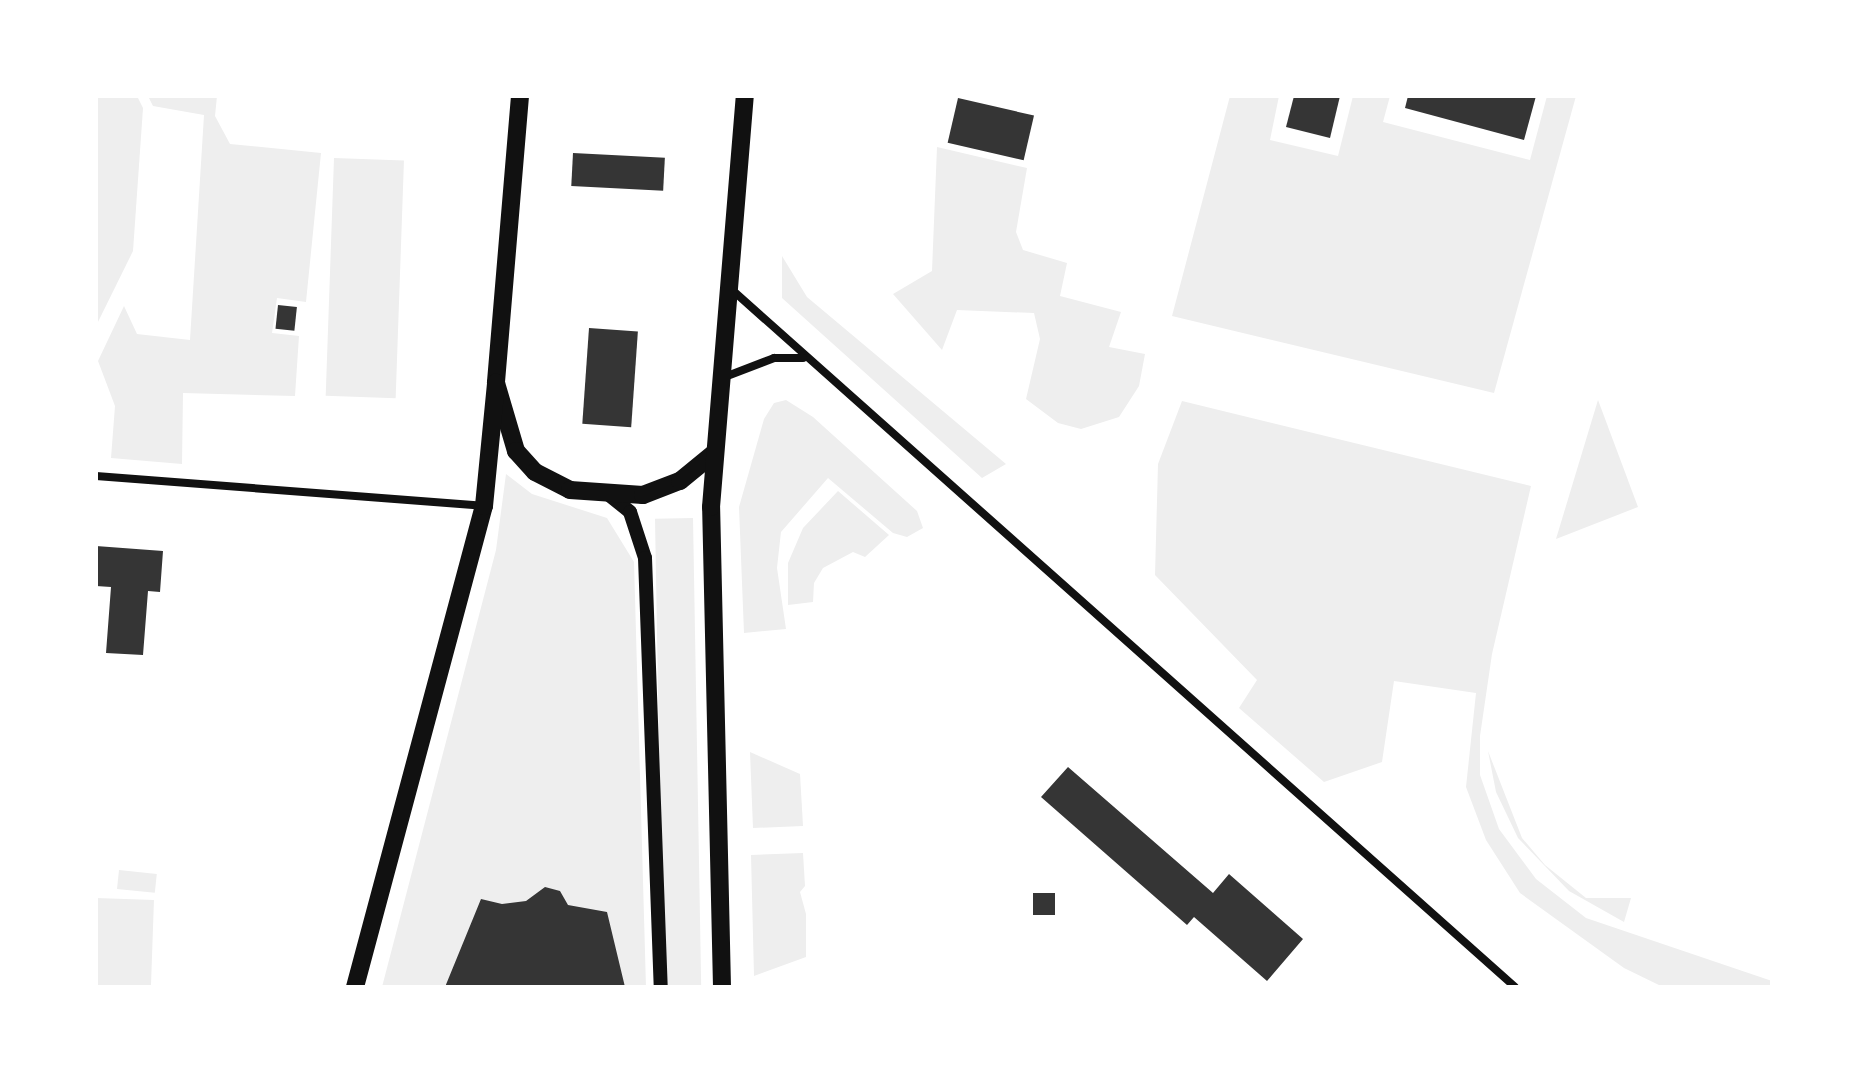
<!DOCTYPE html>
<style>
body{margin:0}
#map{position:relative;width:1868px;height:1083px;overflow:hidden;background:#fff;font-family:Overpass,sans-serif}
div>[style]{position:absolute}
.green>*{inset:0;background:#eee;transform-origin:0 0}
.building>*{inset:0;background:#353535;transform-origin:0 0}
.minor>*{height:8px;margin:-4px;padding:0 4px;transform-origin:4px;border-radius:4px;background:#111}
.tertiary>*{height:14px;margin:-7px;padding:0 7px;transform-origin:7px;border-radius:7px;background:#111}
.primary>*{height:18px;margin:-9px;padding:0 9px;transform-origin:9px;border-radius:9px;background:#111}
span{translate:-50% -50%;white-space:nowrap;text-align:center;line-height:1.15;-webkit-text-stroke:6px #fff;paint-order:stroke}
.frame{position:absolute;inset:0;border:98px solid #fff;pointer-events:none}
</style>
<div id="map">
<div class="green">
<i style="clip-path:polygon(96px 96px,137px 96px,143px 108px,133px 251px,96px 326px)"></i>
<i style="clip-path:polygon(148px 96px,217px 96px,215px 116px,230px 144px,321px 153px,306px 302px,277px 298px,272px 333px,299px 336px,295px 396px,183px 393px,182px 464px,111px 458px,115px 406px,98px 361px,124px 306px,137px 334px,190px 340px,204px 115px,153px 106px)"></i>
<i style="clip-path:polygon(1230px 96px,1279px 96px,1270px 140px,1338px 156px,1353px 96px,1390px 96px,1383px 122px,1530px 160px,1547px 96px,1576px 96px,1494px 393px,1172px 316px)"></i>
<i style="clip-path:polygon(937px 147px,1027px 168px,1016px 232px,1023px 250px,1067px 263px,1060px 296px,1121px 312px,1109px 347px,1145px 354px,1139px 386px,1119px 417px,1081px 429px,1058px 423px,1026px 399px,1040px 339px,1034px 313px,957px 310px,942px 350px,893px 294px,932px 271px)"></i>
<i style="left:334px;top:158px;width:70px;height:238px;rotate:2deg"></i>
<i style="clip-path:polygon(782px 256px,807px 297px,1006px 464px,982px 478px,782px 298px)"></i>
<i style="clip-path:polygon(786px 400px,813px 417px,917px 511px,923px 528px,907px 537px,893px 533px,828px 478px,781px 532px,777px 568px,786px 629px,744px 633px,739px 507px,764px 419px,774px 403px)"></i>
<i style="clip-path:polygon(1598px 400px,1638px 507px,1556px 539px)"></i>
<i style="clip-path:polygon(1182px 401px,1531px 486px,1492px 654px,1480px 736px,1480px 775px,1499px 829px,1536px 879px,1586px 918px,1772px 981px,1772px 987px,1663px 987px,1624px 968px,1520px 893px,1486px 840px,1466px 787px,1476px 693px,1394px 681px,1382px 762px,1324px 782px,1239px 708px,1257px 680px,1155px 575px,1158px 464px)"></i>
<i style="clip-path:polygon(506px 474px,532px 494px,607px 518px,634px 562px,646px 987px,382px 987px,496px 550px)"></i>
<i style="clip-path:polygon(838px 491px,889px 535px,865px 557px,853px 552px,823px 568px,814px 583px,813px 602px,788px 605px,788px 563px,803px 528px)"></i>
<i style="left:693px;top:518px;width:469px;height:38px;rotate:89deg"></i>
<i style="clip-path:polygon(1488px 751px,1522px 838px,1545px 865px,1586px 898px,1631px 898px,1624px 922px,1569px 891px,1518px 838px,1496px 792px)"></i>
<i style="clip-path:polygon(750px 752px,800px 774px,803px 826px,753px 828px)"></i>
<i style="clip-path:polygon(803px 853px,805px 886px,800px 892px,806px 914px,806px 957px,754px 976px,751px 855px)"></i>
<i style="left:119px;top:870px;width:38px;height:19px;rotate:6deg"></i>
<i style="left:96px;top:898px;width:58px;height:89px;rotate:2deg"></i>
</div>
<div class="building">
<i style="clip-path:polygon(1294px 96px,1340px 96px,1330px 138px,1286px 127px)"></i>
<i style="clip-path:polygon(1408px 96px,1536px 96px,1524px 140px,1405px 108px)"></i>
<i style="left:958px;top:98px;width:78px;height:46px;rotate:13deg"></i>
<i style="left:573px;top:153px;width:92px;height:33px;rotate:3deg"></i>
<i style="left:278px;top:305px;width:19px;height:24px;rotate:6deg"></i>
<i style="left:589px;top:328px;width:49px;height:96px;rotate:4deg"></i>
<i style="clip-path:polygon(96px 546px,163px 551px,160px 592px,148px 591px,143px 655px,106px 653px,111px 587px,96px 586px)"></i>
<i style="clip-path:polygon(1068px 767px,1213px 893px,1229px 874px,1303px 939px,1267px 981px,1194px 917px,1187px 925px,1041px 797px)"></i>
<i style="clip-path:polygon(545px 887px,560px 891px,568px 905px,607px 912px,625px 987px,445px 987px,481px 899px,502px 904px,526px 901px)"></i>
<i style="left:1033px;top:893px;width:22px;height:22px"></i>
</div>
<div class="minor">
<i style="left:730px;top:288px;width:1051px;rotate:41.68deg"></i>
<i style="left:722px;top:378px;width:56px;rotate:-21deg"></i>
<i style="left:774px;top:358px;width:29px"></i>
<i style="left:96px;top:476px;width:388px;rotate:4.4deg"></i>
</div>
<div class="tertiary">
<i style="left:608px;top:494px;width:28px;rotate:39deg"></i>
<i style="left:630px;top:512px;width:48px;rotate:71.9deg"></i>
<i style="left:645px;top:558px;width:429px;rotate:87.9deg"></i>
</div>
<div class="primary">
<i style="left:520px;top:96px;width:288px;rotate:94.8deg"></i>
<i style="left:496px;top:383px;width:71px;rotate:73.6deg"></i>
<i style="left:516px;top:451px;width:28px;rotate:48deg"></i>
<i style="left:535px;top:472px;width:39px;rotate:27deg"></i>
<i style="left:570px;top:490px;width:73px;rotate:3.9deg"></i>
<i style="left:643px;top:495px;width:40px;rotate:-21deg"></i>
<i style="left:680px;top:481px;width:43px;rotate:-39.3deg"></i>
<i style="left:355px;top:987px;width:498px;rotate:-75deg"></i>
<i style="left:484px;top:506px;width:124px;rotate:-84.4deg"></i>
<i style="left:722px;top:987px;width:480px;rotate:-91.3deg"></i>
<i style="left:711px;top:507px;width:412px;rotate:-85.3deg"></i>
</div>
<div class="frame"></div>
</div>
